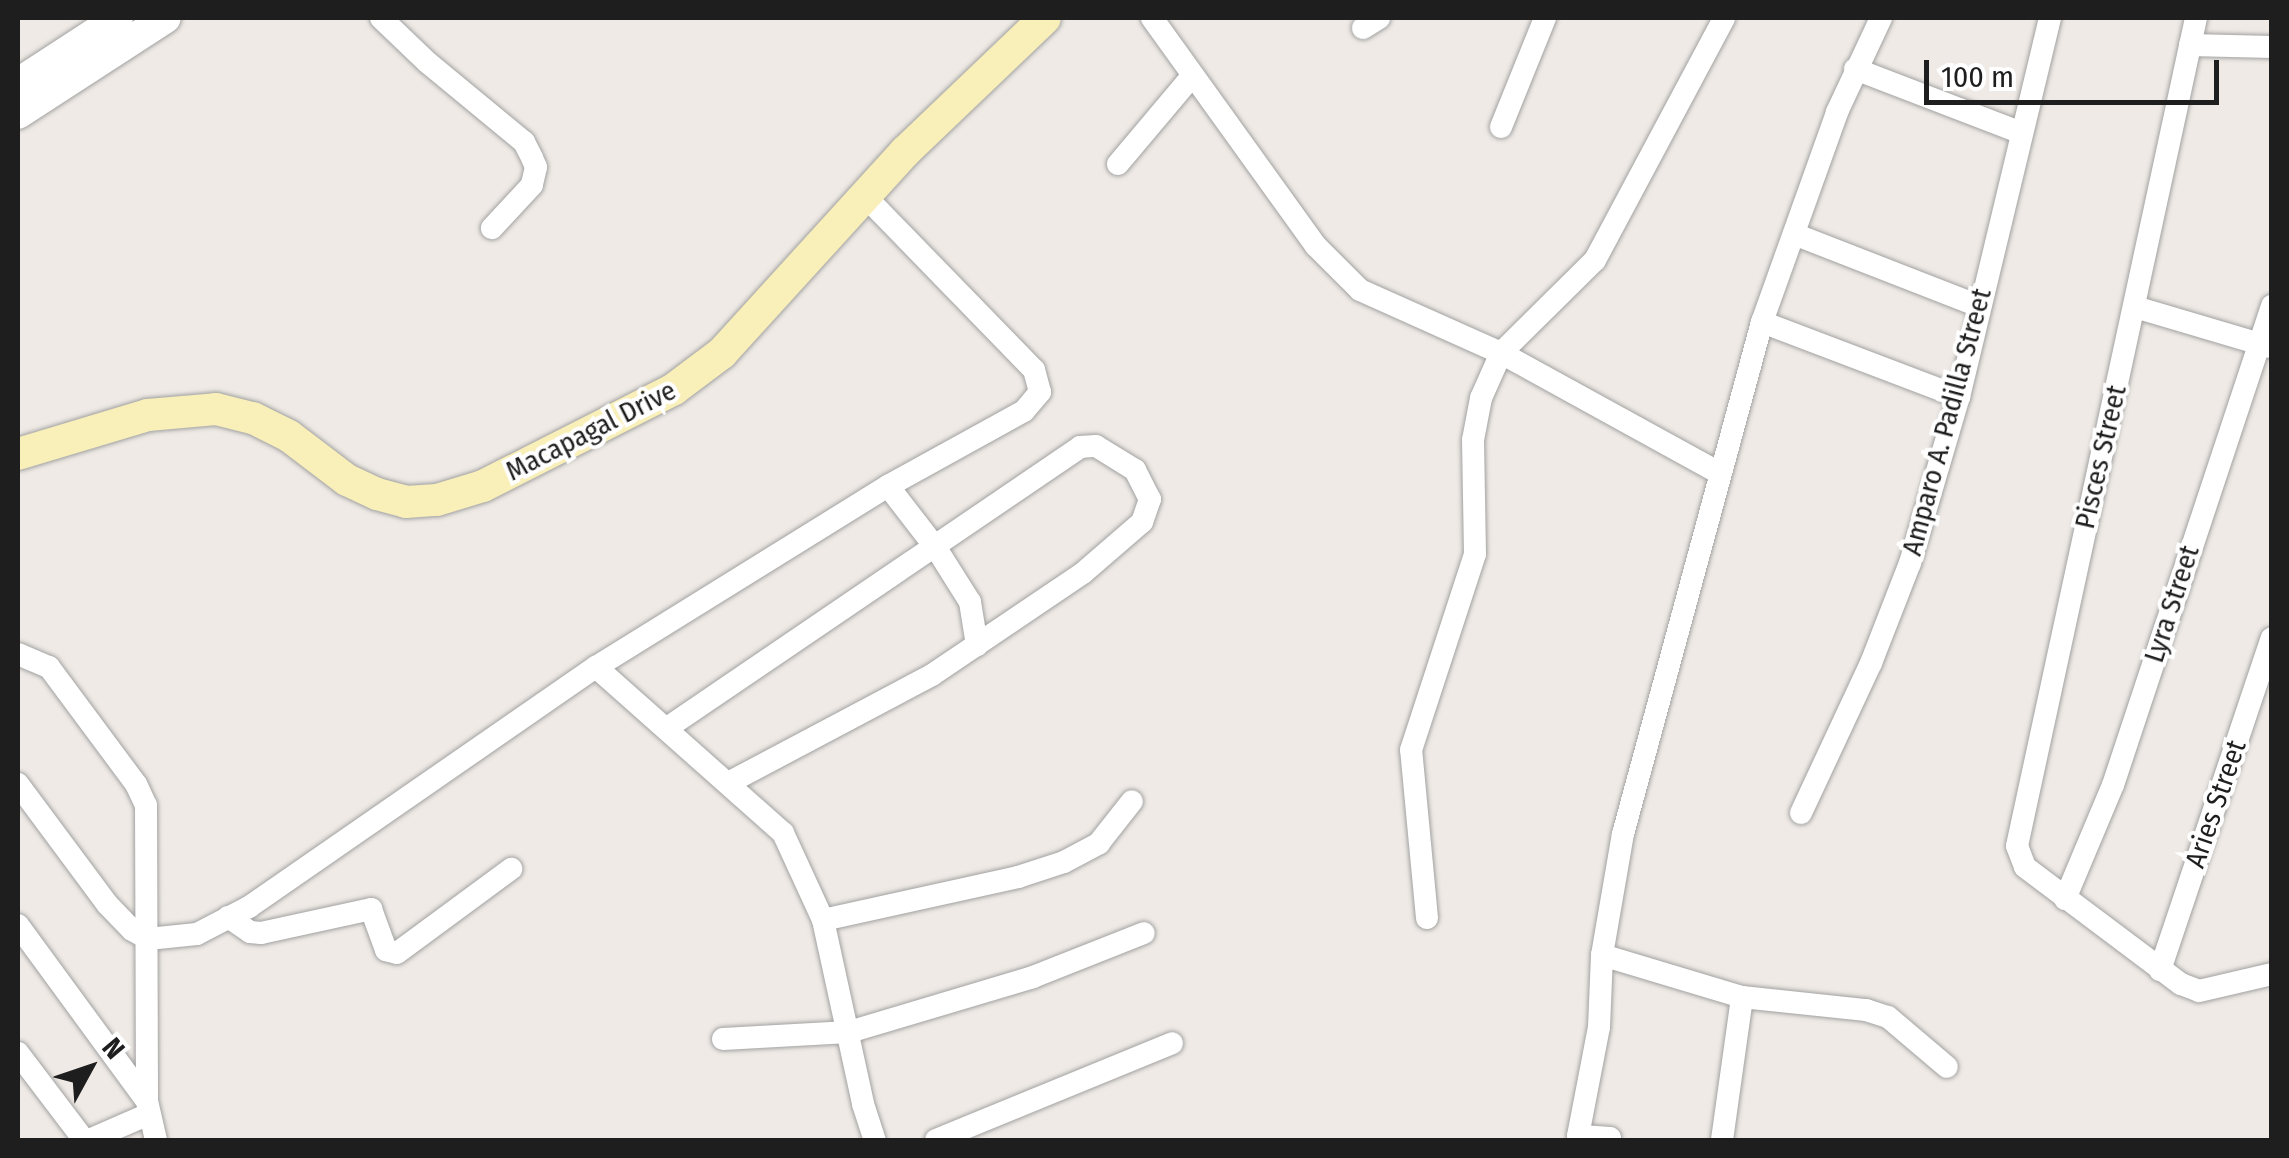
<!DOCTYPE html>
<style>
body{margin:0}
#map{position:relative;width:2289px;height:1158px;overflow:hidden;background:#efeae5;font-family:"Fira Sans Condensed",sans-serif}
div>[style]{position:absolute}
.roads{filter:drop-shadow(0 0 2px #a2a2a2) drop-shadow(0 0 2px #a2a2a2)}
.minor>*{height:22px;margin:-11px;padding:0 11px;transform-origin:11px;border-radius:11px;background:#fff}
.tertiary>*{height:30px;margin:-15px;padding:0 15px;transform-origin:15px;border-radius:15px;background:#fff}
.secondary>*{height:32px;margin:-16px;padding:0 16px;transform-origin:16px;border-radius:16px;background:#f9efb9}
span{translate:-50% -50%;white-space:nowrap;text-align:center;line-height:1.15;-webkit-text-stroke:8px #fff;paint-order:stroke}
.street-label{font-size:28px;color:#1e1e1e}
.frame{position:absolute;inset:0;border:20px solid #1e1e1e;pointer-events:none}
.north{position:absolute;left:40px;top:1018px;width:100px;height:100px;-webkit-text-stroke:8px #fff;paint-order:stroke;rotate:50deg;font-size:28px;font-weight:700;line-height:40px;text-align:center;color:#1e1e1e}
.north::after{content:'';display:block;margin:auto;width:35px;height:45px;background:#1e1e1e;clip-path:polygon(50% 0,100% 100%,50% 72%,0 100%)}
.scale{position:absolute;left:1924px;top:60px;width:295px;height:45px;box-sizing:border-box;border:5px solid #1e1e1e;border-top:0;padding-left:12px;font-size:30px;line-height:35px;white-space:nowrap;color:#1e1e1e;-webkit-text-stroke:8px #fff;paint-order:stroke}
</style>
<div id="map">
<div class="roads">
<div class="minor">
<i style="left:381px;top:18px;width:64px;rotate:43.7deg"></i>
<i style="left:427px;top:62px;width:126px;rotate:39.5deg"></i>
<i style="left:524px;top:142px;width:18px;rotate:63deg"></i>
<i style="left:532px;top:158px;width:10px;rotate:66deg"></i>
<i style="left:536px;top:167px;width:18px;rotate:103deg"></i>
<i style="left:532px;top:185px;width:59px;rotate:132.9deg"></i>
<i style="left:1152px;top:18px;width:281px;rotate:54.3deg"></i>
<i style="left:1316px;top:246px;width:62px;rotate:45deg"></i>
<i style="left:1360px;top:290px;width:154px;rotate:24.1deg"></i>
<i style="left:1501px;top:353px;width:249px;rotate:28.8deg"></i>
<i style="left:2196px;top:18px;width:847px;rotate:102.2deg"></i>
<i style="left:2017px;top:846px;width:22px;rotate:69deg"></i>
<i style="left:2025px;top:867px;width:195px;rotate:36.9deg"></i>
<i style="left:2181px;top:984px;width:19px;rotate:21deg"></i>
<i style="left:2199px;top:991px;width:75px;rotate:-13.1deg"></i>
<i style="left:1363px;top:28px;width:19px;rotate:-32deg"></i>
<i style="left:2190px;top:45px;width:82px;rotate:1.4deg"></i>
<i style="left:1855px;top:69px;width:176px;rotate:21deg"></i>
<i style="left:1501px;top:127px;width:118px;rotate:-68deg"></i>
<i style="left:1118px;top:164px;width:116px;rotate:-49.9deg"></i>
<i style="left:1794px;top:234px;width:199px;rotate:21.3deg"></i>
<i style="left:2135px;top:307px;width:141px;rotate:16.5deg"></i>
<i style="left:1762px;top:322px;width:211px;rotate:20.8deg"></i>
<i style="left:888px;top:486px;width:78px;rotate:52.3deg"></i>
<i style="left:936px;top:548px;width:64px;rotate:57.8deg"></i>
<i style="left:970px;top:602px;width:44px;rotate:80.8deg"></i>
<i style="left:18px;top:654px;width:34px;rotate:23deg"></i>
<i style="left:49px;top:667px;width:146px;rotate:53.4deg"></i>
<i style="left:136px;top:784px;width:23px;rotate:65deg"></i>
<i style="left:146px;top:805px;width:296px;rotate:89.8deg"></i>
<i style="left:147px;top:1101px;width:40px;rotate:77deg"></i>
<i style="left:596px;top:667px;width:250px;rotate:41.6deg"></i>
<i style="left:783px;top:833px;width:96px;rotate:65.3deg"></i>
<i style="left:823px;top:920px;width:188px;rotate:77.7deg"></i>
<i style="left:863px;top:1104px;width:38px;rotate:72deg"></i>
<i style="left:667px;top:728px;width:500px;rotate:-34.2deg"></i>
<i style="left:1080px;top:447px;width:16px;rotate:-4deg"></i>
<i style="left:1096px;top:446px;width:46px;rotate:31.6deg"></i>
<i style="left:1135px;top:470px;width:33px;rotate:63deg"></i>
<i style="left:1150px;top:499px;width:24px;rotate:109deg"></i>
<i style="left:1142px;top:522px;width:78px;rotate:139.2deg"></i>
<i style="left:1083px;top:573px;width:182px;rotate:146deg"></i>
<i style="left:932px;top:675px;width:229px;rotate:152.1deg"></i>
<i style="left:18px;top:784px;width:149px;rotate:53.4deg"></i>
<i style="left:107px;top:904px;width:36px;rotate:46deg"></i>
<i style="left:132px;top:930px;width:18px;rotate:29deg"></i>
<i style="left:148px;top:939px;width:49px;rotate:-5.8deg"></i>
<i style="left:197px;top:934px;width:59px;rotate:-27.4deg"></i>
<i style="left:249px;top:907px;width:422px;rotate:-34.7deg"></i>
<i style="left:596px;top:667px;width:344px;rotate:-31.8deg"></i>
<i style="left:888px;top:486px;width:155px;rotate:-28.9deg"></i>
<i style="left:1024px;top:411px;width:25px;rotate:-50deg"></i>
<i style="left:1040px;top:392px;width:23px;rotate:-105deg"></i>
<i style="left:1034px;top:370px;width:243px;rotate:-134.2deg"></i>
<i style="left:1801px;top:813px;width:166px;rotate:-65deg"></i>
<i style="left:1871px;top:663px;width:107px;rotate:-68.7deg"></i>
<i style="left:1910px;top:563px;width:173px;rotate:-73.6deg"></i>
<i style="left:1959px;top:397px;width:390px;rotate:-76.5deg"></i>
<i style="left:2065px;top:899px;width:124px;rotate:-67.2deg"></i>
<i style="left:2113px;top:785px;width:505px;rotate:-71.64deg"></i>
<i style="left:228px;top:917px;width:27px;rotate:34deg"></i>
<i style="left:250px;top:932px;width:11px;rotate:5deg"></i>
<i style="left:261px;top:933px;width:113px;rotate:-12.3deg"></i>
<i style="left:371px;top:909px;width:44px;rotate:69.9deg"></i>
<i style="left:386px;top:950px;width:11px;rotate:15deg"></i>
<i style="left:397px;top:953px;width:142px;rotate:-36.4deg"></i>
<i style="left:1427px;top:918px;width:169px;rotate:-95.4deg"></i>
<i style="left:1411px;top:750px;width:206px;rotate:-71.9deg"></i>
<i style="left:1475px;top:554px;width:114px;rotate:-91deg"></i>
<i style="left:1473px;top:440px;width:43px;rotate:-79.2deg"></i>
<i style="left:1481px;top:398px;width:49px;rotate:-66deg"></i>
<i style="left:1501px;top:353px;width:132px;rotate:-44.7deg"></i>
<i style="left:1595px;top:260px;width:274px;rotate:-61.9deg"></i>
<i style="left:823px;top:920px;width:200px;rotate:-12.4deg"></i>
<i style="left:1018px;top:877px;width:48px;rotate:-18.1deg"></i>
<i style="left:1064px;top:862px;width:40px;rotate:-28deg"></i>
<i style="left:1099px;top:843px;width:53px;rotate:-51.8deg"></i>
<i style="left:18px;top:925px;width:218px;rotate:53.8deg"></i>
<i style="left:1602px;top:955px;width:146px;rotate:16.7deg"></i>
<i style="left:1742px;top:997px;width:125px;rotate:6deg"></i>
<i style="left:1866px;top:1010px;width:23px;rotate:18deg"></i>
<i style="left:1888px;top:1017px;width:77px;rotate:40.3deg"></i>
<i style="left:2160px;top:970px;width:350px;rotate:-71.4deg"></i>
<i style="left:723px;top:1039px;width:126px;rotate:-3.2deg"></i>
<i style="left:849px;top:1032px;width:192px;rotate:-16.6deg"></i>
<i style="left:1033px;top:977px;width:119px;rotate:-21.6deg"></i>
<i style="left:18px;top:1053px;width:109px;rotate:52.8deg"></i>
<i style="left:1610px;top:1138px;width:32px;rotate:-176deg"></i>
<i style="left:1578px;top:1136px;width:111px;rotate:-79.1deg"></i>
<i style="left:1599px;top:1027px;width:72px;rotate:-87.6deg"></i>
<i style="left:1602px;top:955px;width:123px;rotate:-80.2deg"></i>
<i style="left:1623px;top:834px;width:531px;rotate:-74.81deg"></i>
<i style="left:1762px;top:322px;width:223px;rotate:-70.3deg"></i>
<i style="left:1837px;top:112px;width:104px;rotate:-64.9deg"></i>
<i style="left:89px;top:1140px;width:65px;rotate:-23.4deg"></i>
<i style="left:936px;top:1140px;width:255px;rotate:-22.3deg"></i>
<i style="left:1722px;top:1140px;width:144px;rotate:-82deg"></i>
</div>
<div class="tertiary">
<i style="left:18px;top:83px;width:119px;rotate:-33deg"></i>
<i style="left:18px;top:114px;width:176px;rotate:-33deg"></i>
</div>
<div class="secondary">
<i style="left:18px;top:454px;width:136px;rotate:-16.7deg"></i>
<i style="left:148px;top:415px;width:68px;rotate:-5deg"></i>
<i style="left:216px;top:409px;width:38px;rotate:14deg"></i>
<i style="left:253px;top:418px;width:40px;rotate:26.6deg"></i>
<i style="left:289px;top:436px;width:73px;rotate:37.2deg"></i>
<i style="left:347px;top:480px;width:33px;rotate:25deg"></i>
<i style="left:377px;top:494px;width:30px;rotate:15deg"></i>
<i style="left:406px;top:502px;width:31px;rotate:-4deg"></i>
<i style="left:437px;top:500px;width:48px;rotate:-16.9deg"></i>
<i style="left:483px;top:486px;width:214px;rotate:-26.9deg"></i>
<i style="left:674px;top:389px;width:60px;rotate:-36.9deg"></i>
<i style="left:722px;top:353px;width:273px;rotate:-47.7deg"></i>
<i style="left:906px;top:151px;width:192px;rotate:-43.7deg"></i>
</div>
</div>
<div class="street-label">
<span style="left:1947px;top:422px;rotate:-75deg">Amparo A. Padilla Street</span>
<span style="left:591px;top:431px;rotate:-27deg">Macapagal Drive</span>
<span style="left:2101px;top:457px;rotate:-77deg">Pisces Street</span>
<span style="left:2172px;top:604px;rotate:-72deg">Lyra Street</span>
<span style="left:2216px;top:804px;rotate:-71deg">Aries Street</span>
</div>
<div class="frame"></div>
<div class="north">N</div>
<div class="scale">100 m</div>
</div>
